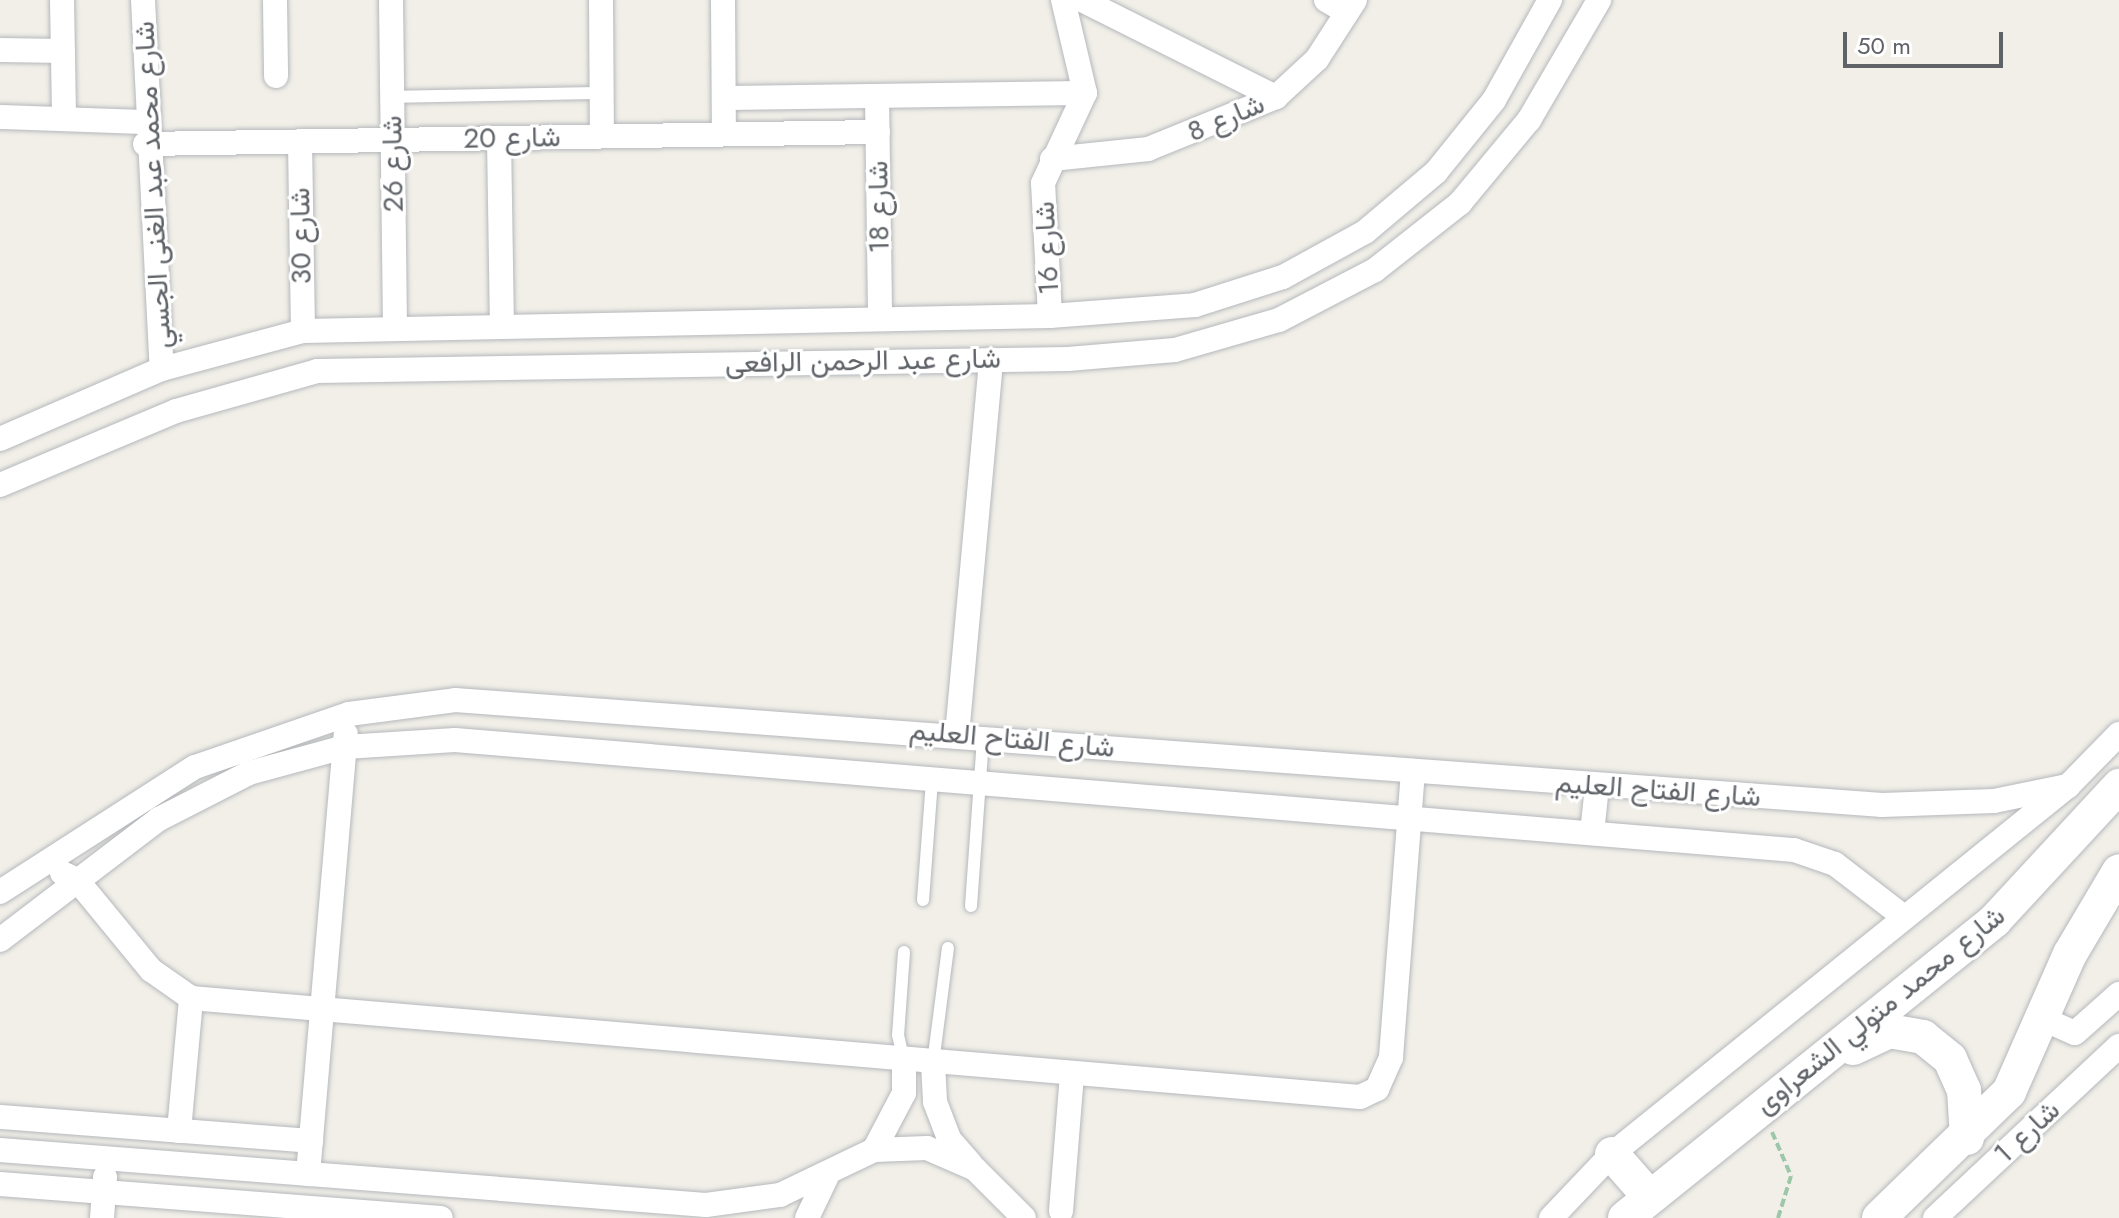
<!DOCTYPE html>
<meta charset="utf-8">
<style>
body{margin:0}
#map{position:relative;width:2119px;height:1218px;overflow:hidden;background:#f1efe8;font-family:Jost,Vazirmatn,sans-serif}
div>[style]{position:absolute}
.path>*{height:4px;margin-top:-2px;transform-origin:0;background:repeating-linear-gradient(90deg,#9cc7a9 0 8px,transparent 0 12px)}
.roads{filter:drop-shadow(0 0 2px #b5b8bc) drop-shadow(0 0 2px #b5b8bc)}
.lane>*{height:12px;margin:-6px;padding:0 6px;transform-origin:6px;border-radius:6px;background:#fff}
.street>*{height:24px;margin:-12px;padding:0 12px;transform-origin:12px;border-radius:12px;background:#fff}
.secondary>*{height:34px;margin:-17px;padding:0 17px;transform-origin:17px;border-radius:17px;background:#fff}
span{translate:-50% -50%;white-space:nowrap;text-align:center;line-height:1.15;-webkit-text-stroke:6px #fff;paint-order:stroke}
.street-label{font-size:28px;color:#5f6368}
.scale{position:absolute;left:1843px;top:32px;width:160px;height:36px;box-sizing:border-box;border:4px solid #5f6368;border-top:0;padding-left:10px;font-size:24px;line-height:28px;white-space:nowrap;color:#5f6368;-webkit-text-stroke:6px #fff;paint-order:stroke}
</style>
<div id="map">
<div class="path">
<i style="left:1772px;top:1132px;width:48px;rotate:66.6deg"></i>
<i style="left:1791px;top:1176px;width:44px;rotate:107.2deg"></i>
</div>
<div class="roads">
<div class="lane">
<i style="left:392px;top:97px;width:210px;rotate:-1.1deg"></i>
<i style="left:923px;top:900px;width:121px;rotate:-85.7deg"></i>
<i style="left:971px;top:906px;width:169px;rotate:-85.9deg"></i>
<i style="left:904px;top:952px;width:83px;rotate:94.1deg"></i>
<i style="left:898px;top:1035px;width:27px;rotate:77deg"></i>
<i style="left:933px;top:1063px;width:116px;rotate:-82.6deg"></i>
</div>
<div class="street">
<i style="left:62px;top:0;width:119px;rotate:89deg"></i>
<i style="left:143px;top:0;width:369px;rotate:87.1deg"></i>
<i style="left:275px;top:0;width:76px;rotate:89.2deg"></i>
<i style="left:391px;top:0;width:327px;rotate:89.3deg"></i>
<i style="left:601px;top:0;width:136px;rotate:89.6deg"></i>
<i style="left:723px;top:0;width:134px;rotate:89.6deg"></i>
<i style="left:1082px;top:0;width:217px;rotate:26.6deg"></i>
<i style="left:1326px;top:0;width:24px;rotate:30deg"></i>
<i style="left:0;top:50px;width:63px;rotate:0.9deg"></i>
<i style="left:877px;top:96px;width:222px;rotate:89.2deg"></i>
<i style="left:724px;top:98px;width:361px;rotate:-0.8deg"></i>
<i style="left:0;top:117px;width:145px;rotate:2deg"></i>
<i style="left:499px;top:138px;width:184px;rotate:89.1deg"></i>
<i style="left:300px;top:141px;width:190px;rotate:89.1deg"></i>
<i style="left:145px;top:144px;width:733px;rotate:-0.94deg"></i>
<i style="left:1052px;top:159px;width:97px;rotate:-5.9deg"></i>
<i style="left:1148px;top:149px;width:138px;rotate:-22.1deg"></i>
<i style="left:1276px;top:97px;width:56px;rotate:-42.8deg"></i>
<i style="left:1317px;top:59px;width:70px;rotate:-57.2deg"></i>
<i style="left:1050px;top:316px;width:133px;rotate:-93deg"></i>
<i style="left:1043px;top:183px;width:99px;rotate:-65deg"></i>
<i style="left:1085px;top:93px;width:96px;rotate:-103.3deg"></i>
<i style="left:0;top:439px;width:176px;rotate:-23.4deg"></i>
<i style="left:162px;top:369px;width:146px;rotate:-15.1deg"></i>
<i style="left:303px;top:331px;width:747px;rotate:-1.15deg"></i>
<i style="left:1050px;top:316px;width:145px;rotate:-4.3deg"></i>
<i style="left:1195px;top:305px;width:92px;rotate:-17.7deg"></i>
<i style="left:1283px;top:277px;width:94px;rotate:-28.8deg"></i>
<i style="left:1365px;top:232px;width:93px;rotate:-40.2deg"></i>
<i style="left:1436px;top:172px;width:92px;rotate:-51.1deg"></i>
<i style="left:1494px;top:100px;width:115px;rotate:-60.8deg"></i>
<i style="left:0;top:485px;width:191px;rotate:-22.8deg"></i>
<i style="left:176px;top:411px;width:147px;rotate:-15.8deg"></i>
<i style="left:317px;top:371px;width:751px;rotate:-0.92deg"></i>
<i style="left:1068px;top:359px;width:107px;rotate:-4.8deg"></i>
<i style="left:1175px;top:350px;width:108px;rotate:-16.1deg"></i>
<i style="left:1279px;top:320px;width:108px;rotate:-27.5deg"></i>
<i style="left:1375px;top:270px;width:108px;rotate:-38.2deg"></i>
<i style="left:1460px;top:203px;width:108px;rotate:-50.3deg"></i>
<i style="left:1529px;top:120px;width:139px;rotate:-59.7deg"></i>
<i style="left:957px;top:735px;width:377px;rotate:-84.8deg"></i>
<i style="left:1592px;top:833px;width:47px;rotate:-83.9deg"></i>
<i style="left:62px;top:873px;width:17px;rotate:25deg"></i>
<i style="left:77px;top:880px;width:117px;rotate:50.6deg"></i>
<i style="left:151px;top:970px;width:49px;rotate:35deg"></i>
<i style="left:191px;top:998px;width:1173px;rotate:4.84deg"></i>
<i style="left:1360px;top:1097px;width:19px;rotate:-25deg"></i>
<i style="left:1377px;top:1089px;width:35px;rotate:-66deg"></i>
<i style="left:1391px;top:1057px;width:287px;rotate:-85.6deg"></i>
<i style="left:0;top:892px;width:232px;rotate:-32.7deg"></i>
<i style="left:195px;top:767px;width:163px;rotate:-19deg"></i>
<i style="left:349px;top:714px;width:107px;rotate:-7.5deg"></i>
<i style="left:455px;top:700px;width:1431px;rotate:4.21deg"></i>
<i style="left:1882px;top:805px;width:112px;rotate:-2deg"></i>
<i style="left:1994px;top:801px;width:76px;rotate:-11.5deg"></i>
<i style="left:0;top:940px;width:200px;rotate:-37.3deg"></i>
<i style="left:159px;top:819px;width:101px;rotate:-27.1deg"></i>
<i style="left:249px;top:773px;width:99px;rotate:-15.2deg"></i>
<i style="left:345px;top:747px;width:110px;rotate:-3.6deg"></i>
<i style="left:455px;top:740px;width:1344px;rotate:4.7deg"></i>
<i style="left:1794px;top:850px;width:43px;rotate:18.9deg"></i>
<i style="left:1835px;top:864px;width:87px;rotate:37.5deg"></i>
<i style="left:2048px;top:1006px;width:16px;rotate:83deg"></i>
<i style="left:2050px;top:1022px;width:27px;rotate:24deg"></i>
<i style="left:2075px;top:1033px;width:59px;rotate:-41.6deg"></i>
<i style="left:933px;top:1063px;width:39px;rotate:87deg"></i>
<i style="left:935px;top:1102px;width:40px;rotate:69deg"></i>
<i style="left:949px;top:1139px;width:33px;rotate:49deg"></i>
<i style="left:0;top:1117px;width:312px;rotate:4.4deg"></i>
<i style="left:179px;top:1131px;width:134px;rotate:-84.8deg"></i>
<i style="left:0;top:1150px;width:708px;rotate:4.45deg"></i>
<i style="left:706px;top:1205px;width:75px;rotate:-7.7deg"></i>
<i style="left:780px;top:1195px;width:104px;rotate:-25.6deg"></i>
<i style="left:874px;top:1150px;width:53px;rotate:-2.2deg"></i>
<i style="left:927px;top:1148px;width:52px;rotate:23.6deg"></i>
<i style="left:975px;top:1169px;width:69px;rotate:45deg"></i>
<i style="left:874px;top:1150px;width:64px;rotate:-62.2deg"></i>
<i style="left:904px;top:1093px;width:32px;rotate:-90deg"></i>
<i style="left:308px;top:1174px;width:442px;rotate:-85.1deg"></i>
<i style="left:0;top:1184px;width:442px;rotate:4.4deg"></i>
<i style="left:1061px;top:1211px;width:136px;rotate:-85.4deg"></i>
<i style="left:102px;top:1218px;width:41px;rotate:-85.8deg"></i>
<i style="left:807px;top:1218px;width:49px;rotate:-64.5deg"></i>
<i style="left:1551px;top:1218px;width:88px;rotate:-46.4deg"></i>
<i style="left:1612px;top:1154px;width:586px;rotate:-38.9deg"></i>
<i style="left:2068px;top:786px;width:73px;rotate:-45.6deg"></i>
<i style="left:1935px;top:1218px;width:252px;rotate:-43.1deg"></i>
</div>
<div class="secondary">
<i style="left:1853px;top:1048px;width:40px;rotate:-25deg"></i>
<i style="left:1889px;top:1031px;width:35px;rotate:10deg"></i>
<i style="left:1923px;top:1037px;width:35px;rotate:39deg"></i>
<i style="left:1950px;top:1059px;width:34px;rotate:66deg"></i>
<i style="left:1964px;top:1090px;width:48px;rotate:86.4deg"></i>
<i style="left:1612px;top:1154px;width:53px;rotate:48.8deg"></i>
<i style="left:1625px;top:1218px;width:475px;rotate:-38.8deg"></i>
<i style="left:1995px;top:920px;width:183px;rotate:-47.2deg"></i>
<i style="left:1879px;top:1218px;width:181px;rotate:-44.1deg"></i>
<i style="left:2009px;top:1092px;width:151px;rotate:-66.2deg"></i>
<i style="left:2070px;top:954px;width:96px;rotate:-59.4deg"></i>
</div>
</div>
<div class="street-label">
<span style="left:1226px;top:118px;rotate:-23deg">شارع 8</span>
<span style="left:512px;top:138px;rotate:-1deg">شارع 20</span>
<span style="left:393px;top:164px;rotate:-91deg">شارع 26</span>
<span style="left:153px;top:185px;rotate:-93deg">شارع محمد عبد الغنى الجسي</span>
<span style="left:879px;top:207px;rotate:-91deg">شارع 18</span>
<span style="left:301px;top:236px;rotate:-91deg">شارع 30</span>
<span style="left:1047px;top:248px;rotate:-93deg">شارع 16</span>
<span style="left:863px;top:361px;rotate:-1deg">شارع عبد الرحمن الرافعى</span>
<span style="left:1012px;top:739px;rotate:5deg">شارع الفتاح العليم</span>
<span style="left:1658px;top:790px;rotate:4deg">شارع الفتاح العليم</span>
<span style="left:1880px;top:1010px;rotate:-39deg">شارع محمد متولي الشعراوى</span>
<span style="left:2027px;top:1132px;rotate:-43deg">شارع 1</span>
</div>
<div class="scale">50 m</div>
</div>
